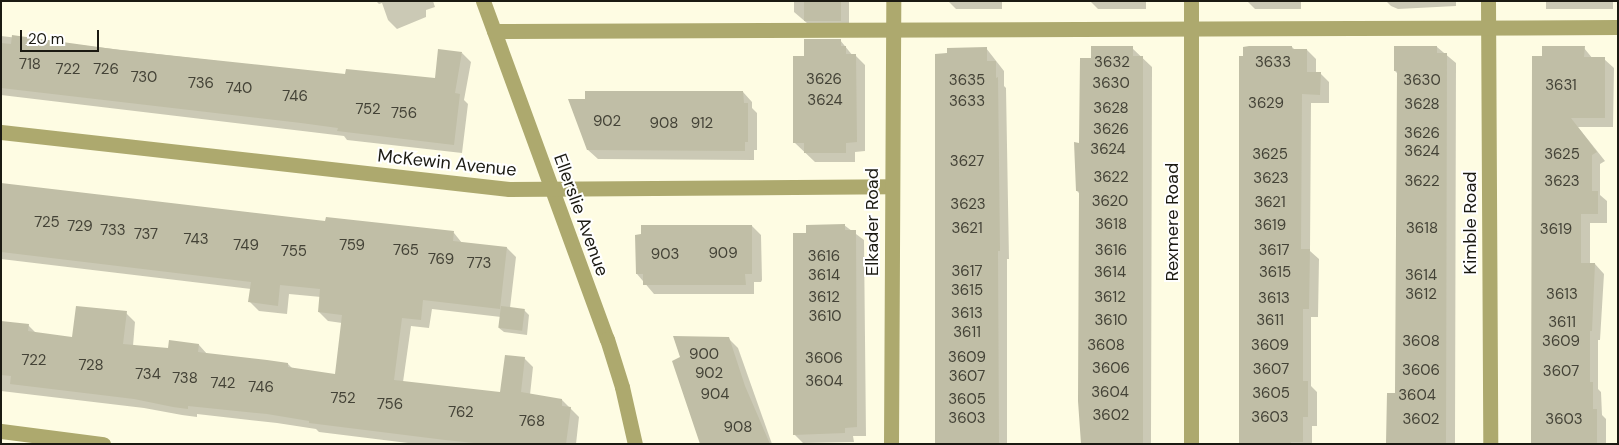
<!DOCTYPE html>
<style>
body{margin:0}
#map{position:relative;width:1619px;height:445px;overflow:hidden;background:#fefce3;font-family:"DM Sans",sans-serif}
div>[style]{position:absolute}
.shadow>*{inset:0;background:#0003;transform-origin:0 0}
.building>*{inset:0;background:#c0bea6;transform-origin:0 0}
.minor>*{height:15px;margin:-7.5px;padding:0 7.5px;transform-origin:7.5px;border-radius:7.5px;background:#ada96e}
span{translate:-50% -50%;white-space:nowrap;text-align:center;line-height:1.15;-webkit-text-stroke:4px #fff;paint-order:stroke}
.number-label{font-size:15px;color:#444337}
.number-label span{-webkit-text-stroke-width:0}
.street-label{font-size:18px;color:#1b1a12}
.frame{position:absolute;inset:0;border:2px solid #1b1a12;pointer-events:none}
.scale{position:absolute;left:20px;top:30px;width:79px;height:22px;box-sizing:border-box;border:2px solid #1b1a12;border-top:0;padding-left:6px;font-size:15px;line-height:18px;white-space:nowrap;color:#1b1a12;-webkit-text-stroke:4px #fff;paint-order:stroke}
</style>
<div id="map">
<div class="shadow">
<i style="clip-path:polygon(376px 1px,433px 1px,435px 7px,426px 10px,426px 17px,397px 29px,388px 20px,382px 3px,379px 4px)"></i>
<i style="clip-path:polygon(794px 1px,849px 1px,849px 29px,814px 29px,794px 12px)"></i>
<i style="clip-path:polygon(948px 1px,1002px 1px,1002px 9px,956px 9px)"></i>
<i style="clip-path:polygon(1090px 1px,1146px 1px,1146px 9px,1098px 9px)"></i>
<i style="clip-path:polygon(1247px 1px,1301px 1px,1301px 9px,1255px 9px)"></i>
<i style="clip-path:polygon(1386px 1px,1456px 1px,1456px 6px,1398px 9px,1391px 6px)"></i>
<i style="left:1546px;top:1px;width:67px;height:8px"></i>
<i style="clip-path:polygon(1px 36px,346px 76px,436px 80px,462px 53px,471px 62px,464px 100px,468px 104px,462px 153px,347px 140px,344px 136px,311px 132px,1px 95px)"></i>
<i style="clip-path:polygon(840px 40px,853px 56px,856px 56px,865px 65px,865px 151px,855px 152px,855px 162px,815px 162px,795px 143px,805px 58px)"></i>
<i style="clip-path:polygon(1292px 47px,1295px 50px,1307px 50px,1316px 59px,1316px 73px,1320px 73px,1329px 82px,1329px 103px,1311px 103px,1310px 251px,1319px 259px,1318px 317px,1311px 317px,1311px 386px,1317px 392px,1317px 426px,1312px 426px,1312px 444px,1241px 444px)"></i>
<i style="clip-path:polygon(1437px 47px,1456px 63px,1455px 444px,1389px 444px,1387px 442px,1397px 394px,1398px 74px,1395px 71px)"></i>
<i style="clip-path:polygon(986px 48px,1004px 71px,1004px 86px,1006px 88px,1009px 259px,1007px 259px,1007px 444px,936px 444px)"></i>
<i style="clip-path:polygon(1132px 48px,1152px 67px,1151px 444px,1083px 444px,1080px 194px,1077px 191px,1080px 144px,1092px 59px)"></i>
<i style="clip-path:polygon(1584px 48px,1593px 59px,1604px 59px,1614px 68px,1613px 127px,1578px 127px,1605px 161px,1600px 164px,1600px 195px,1607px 201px,1607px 223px,1590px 223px,1590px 264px,1595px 264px,1604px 274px,1600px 340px,1598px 340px,1598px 389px,1601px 392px,1602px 415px,1606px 419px,1606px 444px,1532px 444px,1543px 57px)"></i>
<i style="clip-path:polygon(743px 92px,752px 102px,752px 108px,757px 113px,757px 150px,754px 150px,754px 160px,598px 159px,588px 150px)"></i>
<i style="clip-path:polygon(1px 184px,326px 222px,454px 233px,462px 243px,507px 248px,516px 257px,510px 308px,524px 310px,529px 315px,527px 335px,504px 332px,499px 328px,501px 317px,432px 309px,429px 328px,411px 326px,403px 382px,502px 394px,524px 358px,533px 367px,530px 395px,562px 400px,579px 417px,576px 444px,416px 444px,319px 432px,316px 429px,277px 423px,197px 414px,197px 417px,182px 415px,144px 408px,1px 391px,1px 322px,28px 325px,37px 334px,73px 338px,126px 313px,135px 322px,133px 346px,169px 350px,199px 345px,208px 355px,288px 364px,293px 369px,336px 375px,342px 323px,328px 321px,319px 312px,321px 297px,289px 294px,287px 314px,259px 311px,250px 302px,251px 289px,1px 259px)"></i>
<i style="clip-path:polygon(844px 225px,864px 240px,866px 436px,853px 436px,854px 442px,803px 443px,794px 434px,807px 234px)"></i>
<i style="clip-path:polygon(752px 226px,761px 235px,762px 280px,761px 282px,754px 282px,754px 294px,654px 294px,637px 274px,643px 235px)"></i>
<i style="clip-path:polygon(728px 338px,738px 348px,772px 444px,703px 444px)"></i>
</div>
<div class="building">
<i style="left:804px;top:1px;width:37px;height:20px"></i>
<i style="clip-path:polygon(12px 35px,120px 50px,345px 74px,346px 69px,435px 78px,438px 49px,462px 52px,455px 93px,460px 94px,454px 145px,337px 131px,338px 128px,301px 123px,1px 88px,1px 43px,11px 44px)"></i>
<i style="clip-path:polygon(804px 39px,841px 39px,841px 46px,846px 46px,846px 54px,856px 54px,857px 142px,846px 143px,846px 153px,804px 153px,804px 143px,793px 143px,793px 56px,804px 56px)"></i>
<i style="clip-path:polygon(1091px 46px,1133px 46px,1133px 56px,1143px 56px,1143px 444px,1081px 444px,1078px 401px,1079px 191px,1076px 191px,1074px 142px,1079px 143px,1080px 58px,1091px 58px)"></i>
<i style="clip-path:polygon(1249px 46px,1292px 46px,1292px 49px,1307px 49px,1307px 72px,1321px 72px,1320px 95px,1302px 94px,1301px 249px,1310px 249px,1309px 309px,1303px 309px,1303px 381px,1308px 381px,1308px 417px,1303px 417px,1303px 442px,1291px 442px,1291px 444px,1239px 444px,1239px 56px,1243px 56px,1243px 47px)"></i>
<i style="clip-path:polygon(1394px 46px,1437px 46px,1437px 53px,1447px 53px,1446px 444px,1386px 443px,1387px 393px,1395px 393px,1397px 71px,1394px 71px)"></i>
<i style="clip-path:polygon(1542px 46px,1585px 46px,1584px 57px,1605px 57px,1605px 118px,1571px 118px,1597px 152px,1592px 155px,1592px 191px,1598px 191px,1598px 214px,1581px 214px,1581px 263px,1595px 263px,1592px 331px,1590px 331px,1590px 382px,1593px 382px,1593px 409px,1597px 409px,1597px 444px,1531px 444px,1532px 56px,1542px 56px)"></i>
<i style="clip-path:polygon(987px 47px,987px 61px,996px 61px,996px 78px,998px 77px,1000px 251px,998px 251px,999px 444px,935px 444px,935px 54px,947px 53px,947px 48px)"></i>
<i style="clip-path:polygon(585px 91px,743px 91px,744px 103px,748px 103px,748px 142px,745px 142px,745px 151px,587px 150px,568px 99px,585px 99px)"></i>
<i style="clip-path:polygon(1px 183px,325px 221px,326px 217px,454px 231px,453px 241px,507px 247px,500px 309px,423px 300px,421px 320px,402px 318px,394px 380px,500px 392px,505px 355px,525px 357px,521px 392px,562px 399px,562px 406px,571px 407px,566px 444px,484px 444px,445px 440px,309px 423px,309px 421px,267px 414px,188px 406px,188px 409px,173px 407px,134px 399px,10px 384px,11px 376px,1px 375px,1px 321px,29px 324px,28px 331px,72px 337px,76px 306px,127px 311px,123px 344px,168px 348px,169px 340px,199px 344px,198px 352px,267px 360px,288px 363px,288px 367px,335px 374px,342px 315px,318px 312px,320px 289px,280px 285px,278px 306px,248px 302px,251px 282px,1px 252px)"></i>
<i style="clip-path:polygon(845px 224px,845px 230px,856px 230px,857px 427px,845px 428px,845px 433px,793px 435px,793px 233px,806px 233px,806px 225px)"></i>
<i style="clip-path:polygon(641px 225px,752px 225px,752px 274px,745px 274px,746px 285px,643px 285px,643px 274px,636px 274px,635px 235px,641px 234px)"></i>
<i style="left:501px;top:306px;width:24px;height:22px;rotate:7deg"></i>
<i style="clip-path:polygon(673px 336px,729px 337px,745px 386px,770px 444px,700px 444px,672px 361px,680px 357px)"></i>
</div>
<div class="minor">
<i style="left:483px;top:1px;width:360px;rotate:69.9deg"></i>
<i style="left:607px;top:339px;width:50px;rotate:72.6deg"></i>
<i style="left:622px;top:387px;width:58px;rotate:77.2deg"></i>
<i style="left:1488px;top:1px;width:443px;rotate:89.7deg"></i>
<i style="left:494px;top:31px;width:1124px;rotate:-0.2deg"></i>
<i style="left:1px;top:132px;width:511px;rotate:6.4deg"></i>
<i style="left:509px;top:189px;width:382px;rotate:-0.4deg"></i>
<i style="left:1px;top:431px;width:103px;rotate:7.3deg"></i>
<i style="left:891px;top:444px;width:443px;rotate:-89.7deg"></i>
<i style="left:1191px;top:444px;width:443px;rotate:-90deg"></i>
</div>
<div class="number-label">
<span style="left:1112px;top:63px">3632</span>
<span style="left:1273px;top:63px">3633</span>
<span style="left:30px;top:65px">718</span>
<span style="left:68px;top:70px">722</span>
<span style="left:106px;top:70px">726</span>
<span style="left:144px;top:78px">730</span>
<span style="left:824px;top:80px">3626</span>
<span style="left:967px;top:81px">3635</span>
<span style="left:1422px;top:81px">3630</span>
<span style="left:201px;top:84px">736</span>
<span style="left:1111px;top:84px">3630</span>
<span style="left:1561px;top:86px">3631</span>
<span style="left:239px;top:89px">740</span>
<span style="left:295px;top:97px">746</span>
<span style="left:825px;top:101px">3624</span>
<span style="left:967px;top:102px">3633</span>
<span style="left:1266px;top:104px">3629</span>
<span style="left:1422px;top:105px">3628</span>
<span style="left:1111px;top:109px">3628</span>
<span style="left:368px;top:110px">752</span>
<span style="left:404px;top:114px">756</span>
<span style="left:607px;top:122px">902</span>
<span style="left:664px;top:124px">908</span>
<span style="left:702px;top:124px">912</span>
<span style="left:1111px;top:130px">3626</span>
<span style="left:1422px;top:134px">3626</span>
<span style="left:1108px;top:150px">3624</span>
<span style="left:1422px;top:152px">3624</span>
<span style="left:1270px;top:155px">3625</span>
<span style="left:1562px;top:155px">3625</span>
<span style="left:967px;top:162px">3627</span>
<span style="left:1111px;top:178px">3622</span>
<span style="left:1271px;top:179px">3623</span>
<span style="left:1422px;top:182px">3622</span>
<span style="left:1562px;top:182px">3623</span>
<span style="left:1110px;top:202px">3620</span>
<span style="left:1270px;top:203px">3621</span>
<span style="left:968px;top:205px">3623</span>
<span style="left:47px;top:223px">725</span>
<span style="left:1111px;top:225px">3618</span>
<span style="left:1270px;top:226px">3619</span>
<span style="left:80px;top:227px">729</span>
<span style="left:967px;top:229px">3621</span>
<span style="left:1422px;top:229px">3618</span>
<span style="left:1556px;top:230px">3619</span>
<span style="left:113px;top:231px">733</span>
<span style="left:146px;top:235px">737</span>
<span style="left:196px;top:240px">743</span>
<span style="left:246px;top:246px">749</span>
<span style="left:352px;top:246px">759</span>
<span style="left:406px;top:251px">765</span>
<span style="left:1111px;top:251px">3616</span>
<span style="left:1274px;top:251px">3617</span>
<span style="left:294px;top:252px">755</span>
<span style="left:723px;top:254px">909</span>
<span style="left:665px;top:255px">903</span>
<span style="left:824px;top:257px">3616</span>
<span style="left:441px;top:260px">769</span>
<span style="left:479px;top:264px">773</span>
<span style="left:967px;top:272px">3617</span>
<span style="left:1110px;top:273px">3614</span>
<span style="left:1275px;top:273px">3615</span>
<span style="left:824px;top:276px">3614</span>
<span style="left:1421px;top:276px">3614</span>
<span style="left:967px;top:291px">3615</span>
<span style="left:1421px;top:295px">3612</span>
<span style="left:1562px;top:295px">3613</span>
<span style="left:824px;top:298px">3612</span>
<span style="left:1110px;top:298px">3612</span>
<span style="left:1274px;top:299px">3613</span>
<span style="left:967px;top:314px">3613</span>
<span style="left:825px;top:317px">3610</span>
<span style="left:1111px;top:321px">3610</span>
<span style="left:1270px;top:321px">3611</span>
<span style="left:1562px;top:323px">3611</span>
<span style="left:967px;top:333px">3611</span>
<span style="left:1421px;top:342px">3608</span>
<span style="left:1561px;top:342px">3609</span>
<span style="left:1106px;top:346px">3608</span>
<span style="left:1270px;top:346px">3609</span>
<span style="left:704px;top:355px">900</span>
<span style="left:967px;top:358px">3609</span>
<span style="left:824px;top:359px">3606</span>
<span style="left:34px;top:361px">722</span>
<span style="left:91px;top:366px">728</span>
<span style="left:1111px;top:369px">3606</span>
<span style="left:1271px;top:370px">3607</span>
<span style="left:1421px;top:371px">3606</span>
<span style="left:1561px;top:372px">3607</span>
<span style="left:709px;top:374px">902</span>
<span style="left:148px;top:375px">734</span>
<span style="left:967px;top:377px">3607</span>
<span style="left:185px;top:379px">738</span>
<span style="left:824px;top:382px">3604</span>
<span style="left:223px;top:384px">742</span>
<span style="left:261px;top:388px">746</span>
<span style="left:1110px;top:393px">3604</span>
<span style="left:1271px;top:394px">3605</span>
<span style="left:715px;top:395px">904</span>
<span style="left:1417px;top:396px">3604</span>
<span style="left:343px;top:399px">752</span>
<span style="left:967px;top:400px">3605</span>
<span style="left:390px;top:405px">756</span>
<span style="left:461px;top:413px">762</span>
<span style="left:1111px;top:416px">3602</span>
<span style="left:1270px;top:418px">3603</span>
<span style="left:967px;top:419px">3603</span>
<span style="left:1421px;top:420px">3602</span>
<span style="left:1564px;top:420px">3603</span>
<span style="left:532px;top:422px">768</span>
<span style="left:738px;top:428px">908</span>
</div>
<div class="street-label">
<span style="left:447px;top:163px;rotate:6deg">McKewin Avenue</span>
<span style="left:581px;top:215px;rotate:70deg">Ellerslie Avenue</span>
<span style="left:872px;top:222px;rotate:-90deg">Elkader Road</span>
<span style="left:1172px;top:222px;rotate:-90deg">Rexmere Road</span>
<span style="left:1470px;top:223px;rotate:-90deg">Kimble Road</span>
</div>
<div class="frame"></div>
<div class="scale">20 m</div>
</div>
